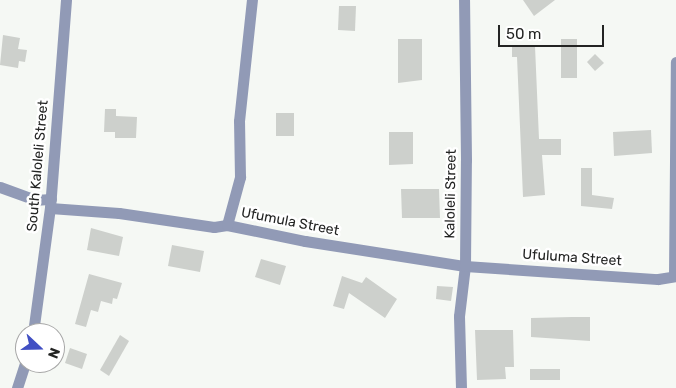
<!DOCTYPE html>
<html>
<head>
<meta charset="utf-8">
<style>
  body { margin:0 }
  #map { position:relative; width:676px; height:388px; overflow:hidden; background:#f5f8f4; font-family:Rubik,sans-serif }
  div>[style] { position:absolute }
  .building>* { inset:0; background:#cdd0cc }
  .minor>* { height:11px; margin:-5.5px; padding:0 5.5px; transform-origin:5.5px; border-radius:5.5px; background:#919ab6 }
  span { translate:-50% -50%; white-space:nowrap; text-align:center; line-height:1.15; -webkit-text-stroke:5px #fff; paint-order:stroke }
  .street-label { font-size:14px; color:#232423 }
  .north { position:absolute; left:15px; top:323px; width:50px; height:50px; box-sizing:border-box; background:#fff; border:1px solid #a7a7a7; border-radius:50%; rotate:111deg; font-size:14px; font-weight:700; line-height:20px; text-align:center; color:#232423 }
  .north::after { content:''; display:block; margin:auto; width:18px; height:22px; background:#414fc3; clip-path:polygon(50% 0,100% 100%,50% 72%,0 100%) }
  .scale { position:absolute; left:498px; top:25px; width:106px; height:22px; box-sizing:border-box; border:2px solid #232423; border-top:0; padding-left:6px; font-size:15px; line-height:18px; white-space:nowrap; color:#232423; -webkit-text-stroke:4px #fff; paint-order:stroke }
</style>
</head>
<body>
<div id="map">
  <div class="building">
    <i style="clip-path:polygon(523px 0,555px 0,534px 16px)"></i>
    <i style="clip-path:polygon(339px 6px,356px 6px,355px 31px,338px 30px)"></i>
    <i style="clip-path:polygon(3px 35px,20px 38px,18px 49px,27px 50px,25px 62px,19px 61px,18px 68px,0 65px)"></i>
    <i style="clip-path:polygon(398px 39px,422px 39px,422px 80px,398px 83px)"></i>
    <i style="clip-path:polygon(561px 39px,577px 39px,577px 78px,561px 78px)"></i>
    <i style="clip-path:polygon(512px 46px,535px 46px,539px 139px,561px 139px,561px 155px,542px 155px,545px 195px,523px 197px,517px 57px,512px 57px)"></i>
    <i style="clip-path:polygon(595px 54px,604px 63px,595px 71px,587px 62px)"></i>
    <i style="clip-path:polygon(105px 109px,116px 109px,116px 116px,137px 117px,136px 138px,115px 138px,115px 132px,104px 132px)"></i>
    <i style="clip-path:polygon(276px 113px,294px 113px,294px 136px,276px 136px)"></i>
    <i style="clip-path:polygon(651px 130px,652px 153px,614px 156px,613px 132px)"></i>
    <i style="clip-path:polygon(389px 132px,413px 132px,413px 164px,389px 165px)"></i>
    <i style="clip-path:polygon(581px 168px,592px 168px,592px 195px,614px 198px,612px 209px,581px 206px)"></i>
    <i style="clip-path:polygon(401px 189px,439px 189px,440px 218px,402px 218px)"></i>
    <i style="clip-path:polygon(91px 228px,123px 237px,119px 256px,87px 250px)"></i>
    <i style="clip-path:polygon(172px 245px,204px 251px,200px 272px,168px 266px)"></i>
    <i style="clip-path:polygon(261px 259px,286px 266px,280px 285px,255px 277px)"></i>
    <i style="clip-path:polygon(89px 274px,122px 283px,117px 299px,113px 298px,112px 304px,101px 301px,98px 312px,91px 310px,86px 327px,75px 324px)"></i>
    <i style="clip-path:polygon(342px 276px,362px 283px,366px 277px,397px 299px,385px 318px,349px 293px,344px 309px,333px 306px)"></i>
    <i style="clip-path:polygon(437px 286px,453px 287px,451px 301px,436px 299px)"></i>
    <i style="clip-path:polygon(572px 317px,590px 317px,590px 341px,531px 337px,531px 318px)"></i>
    <i style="clip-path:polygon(475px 330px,513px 330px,514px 367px,505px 367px,506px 379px,477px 380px)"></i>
    <i style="clip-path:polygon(120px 335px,129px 341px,109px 376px,100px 370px)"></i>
    <i style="clip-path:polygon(70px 348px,87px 354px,82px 369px,65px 363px)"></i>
    <i style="clip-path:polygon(530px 369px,560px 369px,560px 380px,530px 380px)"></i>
  </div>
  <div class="minor">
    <i style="left:0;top:187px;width:37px;rotate:20deg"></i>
    <i style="left:35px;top:200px;width:16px;rotate:-4deg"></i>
    <i style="left:50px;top:208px;width:69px;rotate:4.1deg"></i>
    <i style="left:119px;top:213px;width:96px;rotate:8.4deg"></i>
    <i style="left:214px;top:227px;width:13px;rotate:-9deg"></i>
    <i style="left:227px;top:225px;width:80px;rotate:11.6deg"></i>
    <i style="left:305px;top:241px;width:162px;rotate:8.9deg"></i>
    <i style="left:465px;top:266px;width:193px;rotate:3.9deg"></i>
    <i style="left:658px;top:279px;width:18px;rotate:-9deg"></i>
    <i style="left:227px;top:225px;width:50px;rotate:-74.8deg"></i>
    <i style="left:240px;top:177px;width:56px;rotate:-91deg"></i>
    <i style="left:239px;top:121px;width:122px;rotate:-83.9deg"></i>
    <i style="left:674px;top:276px;width:214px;rotate:-89.5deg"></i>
    <i style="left:33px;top:333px;width:126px;rotate:-82.3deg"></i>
    <i style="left:50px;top:208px;width:209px;rotate:-85.6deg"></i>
    <i style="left:17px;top:388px;width:26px;rotate:-72deg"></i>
    <i style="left:461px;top:388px;width:72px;rotate:-91.6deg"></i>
    <i style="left:459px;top:316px;width:50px;rotate:-83.2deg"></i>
    <i style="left:465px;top:266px;width:106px;rotate:-89.5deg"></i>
    <i style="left:466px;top:160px;width:160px;rotate:-90.7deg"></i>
  </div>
  <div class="street-label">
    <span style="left:38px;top:166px;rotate:-85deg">South Kaloleli Street</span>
    <span style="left:451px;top:194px;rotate:-89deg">Kaloleli Street</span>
    <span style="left:290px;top:222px;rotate:11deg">Ufumula Street</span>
    <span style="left:572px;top:258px;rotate:4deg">Ufuluma Street</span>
  </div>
  <div class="north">N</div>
  <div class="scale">50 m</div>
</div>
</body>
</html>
